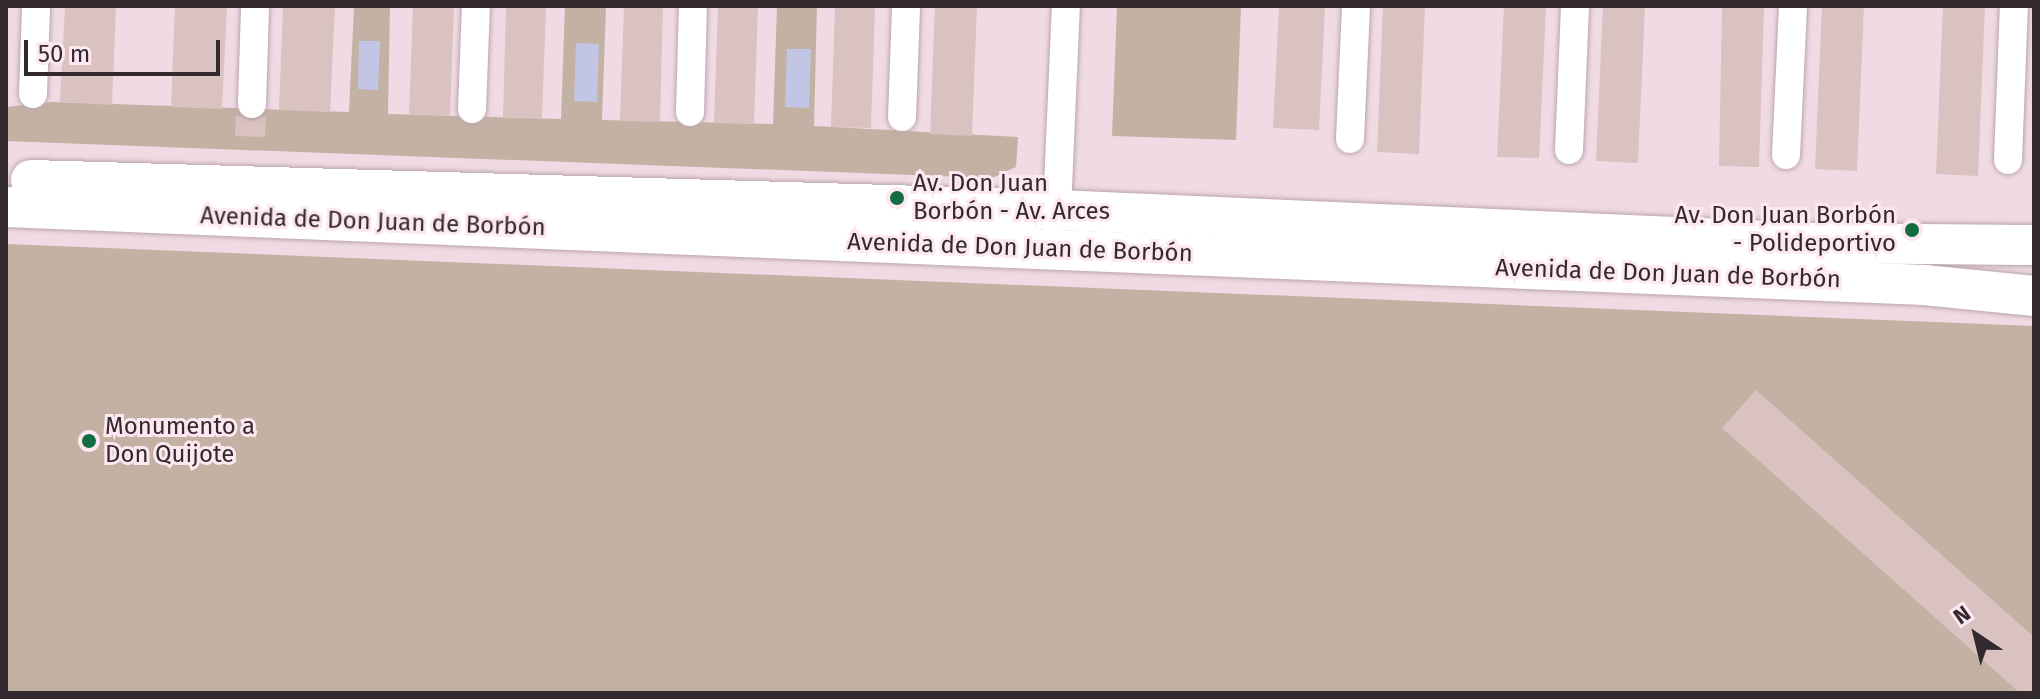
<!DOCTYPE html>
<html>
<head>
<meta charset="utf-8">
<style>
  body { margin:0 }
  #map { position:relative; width:2040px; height:699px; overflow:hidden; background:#f0dae4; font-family:"Fira Sans",sans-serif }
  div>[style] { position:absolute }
  .green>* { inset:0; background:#c3b1a4 }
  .water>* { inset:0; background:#c3c5e5 }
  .building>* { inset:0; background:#dac2c1 }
  .roads { filter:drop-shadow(0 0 2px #baa5ae) drop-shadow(0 0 2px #baa5ae) }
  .street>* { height:28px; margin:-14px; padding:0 14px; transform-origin:14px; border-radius:14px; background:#fff }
  .secondary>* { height:40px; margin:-20px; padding:0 20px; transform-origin:20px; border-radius:20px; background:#fff }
  .dots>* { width:22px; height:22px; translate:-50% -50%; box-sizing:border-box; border:4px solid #fde7f1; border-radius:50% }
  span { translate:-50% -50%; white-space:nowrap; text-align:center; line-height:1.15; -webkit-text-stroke:6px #fde7f1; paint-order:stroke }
  .poi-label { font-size:24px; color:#322a2e }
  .left { translate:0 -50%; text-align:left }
  .right { translate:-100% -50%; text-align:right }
  .street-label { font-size:24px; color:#322a2e }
  .frame { position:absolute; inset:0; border:8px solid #322a2e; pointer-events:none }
  .north { position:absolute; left:1936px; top:595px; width:80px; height:80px; -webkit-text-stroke:6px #fde7f1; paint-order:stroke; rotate:325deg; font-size:22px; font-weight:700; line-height:32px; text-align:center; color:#322a2e }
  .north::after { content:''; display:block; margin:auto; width:28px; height:36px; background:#322a2e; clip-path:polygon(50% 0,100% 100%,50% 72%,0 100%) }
  .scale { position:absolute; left:24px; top:40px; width:196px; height:36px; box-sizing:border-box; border:4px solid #322a2e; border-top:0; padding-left:10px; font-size:24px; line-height:28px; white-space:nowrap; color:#322a2e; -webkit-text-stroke:6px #fde7f1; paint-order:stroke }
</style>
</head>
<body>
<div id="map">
  <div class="green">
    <i style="clip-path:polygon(354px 6px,390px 6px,388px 114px,561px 119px,565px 6px,606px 6px,602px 120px,773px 124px,777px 6px,817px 6px,814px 126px,1018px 137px,1016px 167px,992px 178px,6px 141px,6px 107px,52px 102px,349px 112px)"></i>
    <i style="clip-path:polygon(1117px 6px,1241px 6px,1236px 140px,1112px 136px)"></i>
    <i style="clip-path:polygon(6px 244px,2034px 326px,2034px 693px,6px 693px)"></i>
  </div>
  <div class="water">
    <i style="clip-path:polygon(359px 41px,380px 41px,378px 90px,358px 89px)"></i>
    <i style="clip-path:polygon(576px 43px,599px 44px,597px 102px,574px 101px)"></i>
    <i style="clip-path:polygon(787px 49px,811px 49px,809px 108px,785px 107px)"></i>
  </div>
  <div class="building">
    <i style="clip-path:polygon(65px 6px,116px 6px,112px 105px,60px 102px)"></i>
    <i style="clip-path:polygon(175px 6px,227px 6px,222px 109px,171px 107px)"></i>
    <i style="clip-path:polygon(283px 6px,335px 6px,330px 112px,279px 110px)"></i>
    <i style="clip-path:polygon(413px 6px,454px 6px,450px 116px,409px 114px)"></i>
    <i style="clip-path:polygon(506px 6px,546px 6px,542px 118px,503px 117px)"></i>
    <i style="clip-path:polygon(624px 6px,663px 6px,660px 122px,620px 121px)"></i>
    <i style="clip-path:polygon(718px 6px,758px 6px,754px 124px,714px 123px)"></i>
    <i style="clip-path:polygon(835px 6px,875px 6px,871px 128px,831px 127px)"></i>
    <i style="clip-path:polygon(935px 6px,977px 6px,972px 136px,930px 134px)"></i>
    <i style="clip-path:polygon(1279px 6px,1325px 6px,1319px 130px,1273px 128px)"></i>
    <i style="clip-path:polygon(1383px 6px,1425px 6px,1419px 154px,1377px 152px)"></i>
    <i style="clip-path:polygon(1504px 6px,1546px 6px,1539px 158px,1497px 157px)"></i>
    <i style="clip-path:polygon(1603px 6px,1645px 6px,1638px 163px,1596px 161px)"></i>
    <i style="clip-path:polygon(1722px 6px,1764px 6px,1759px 167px,1719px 166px)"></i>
    <i style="clip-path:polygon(1822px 6px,1864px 6px,1857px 171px,1815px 169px)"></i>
    <i style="clip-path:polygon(1943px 6px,1985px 6px,1978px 176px,1936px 174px)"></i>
    <i style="clip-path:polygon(236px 115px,252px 121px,266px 116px,265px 137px,235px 136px)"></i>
    <i style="clip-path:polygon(1756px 390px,2034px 637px,2034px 693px,2020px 693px,1722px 428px)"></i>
  </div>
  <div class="roads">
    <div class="street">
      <i style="left:33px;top:94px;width:88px;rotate:-88deg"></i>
      <i style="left:252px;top:104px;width:98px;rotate:-88.2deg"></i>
      <i style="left:472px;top:109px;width:103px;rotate:-87.8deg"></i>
      <i style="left:690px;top:112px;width:106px;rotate:-88.4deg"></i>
      <i style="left:902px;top:117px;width:111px;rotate:-87.9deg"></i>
      <i style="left:1350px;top:139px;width:133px;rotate:-87.4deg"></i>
      <i style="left:1569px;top:150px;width:144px;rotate:-87.6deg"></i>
      <i style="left:1786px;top:155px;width:149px;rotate:-87.3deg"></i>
      <i style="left:2008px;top:160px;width:154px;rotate:-87.8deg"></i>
      <i style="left:1057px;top:210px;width:204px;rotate:-87.5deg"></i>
    </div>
    <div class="secondary">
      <i style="left:31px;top:180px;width:1026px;rotate:1.67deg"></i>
      <i style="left:1057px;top:210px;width:756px;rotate:2.5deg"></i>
      <i style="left:1812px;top:243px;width:222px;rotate:0.5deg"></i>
      <i style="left:6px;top:207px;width:1920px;rotate:2.33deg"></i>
      <i style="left:1924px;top:285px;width:111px;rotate:5.7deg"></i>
    </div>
  </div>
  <div class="dots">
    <i style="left:897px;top:198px;background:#126e42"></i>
    <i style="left:1912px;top:230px;background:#126e42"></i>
    <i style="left:89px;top:441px;background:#126e42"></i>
  </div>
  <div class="poi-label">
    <span class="left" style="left:913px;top:198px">Av. Don Juan<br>Borbón - Av. Arces</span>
    <span class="right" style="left:1896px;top:230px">Av. Don Juan Borbón<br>- Polideportivo</span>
    <span class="left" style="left:105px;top:441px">Monumento a<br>Don Quijote</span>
  </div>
  <div class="street-label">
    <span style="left:373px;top:222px;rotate:2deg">Avenida de Don Juan de Borbón</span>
    <span style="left:1020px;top:248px;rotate:2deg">Avenida de Don Juan de Borbón</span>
    <span style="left:1668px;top:274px;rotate:2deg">Avenida de Don Juan de Borbón</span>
  </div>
  <div class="frame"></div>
  <div class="north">N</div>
  <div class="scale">50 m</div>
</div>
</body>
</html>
